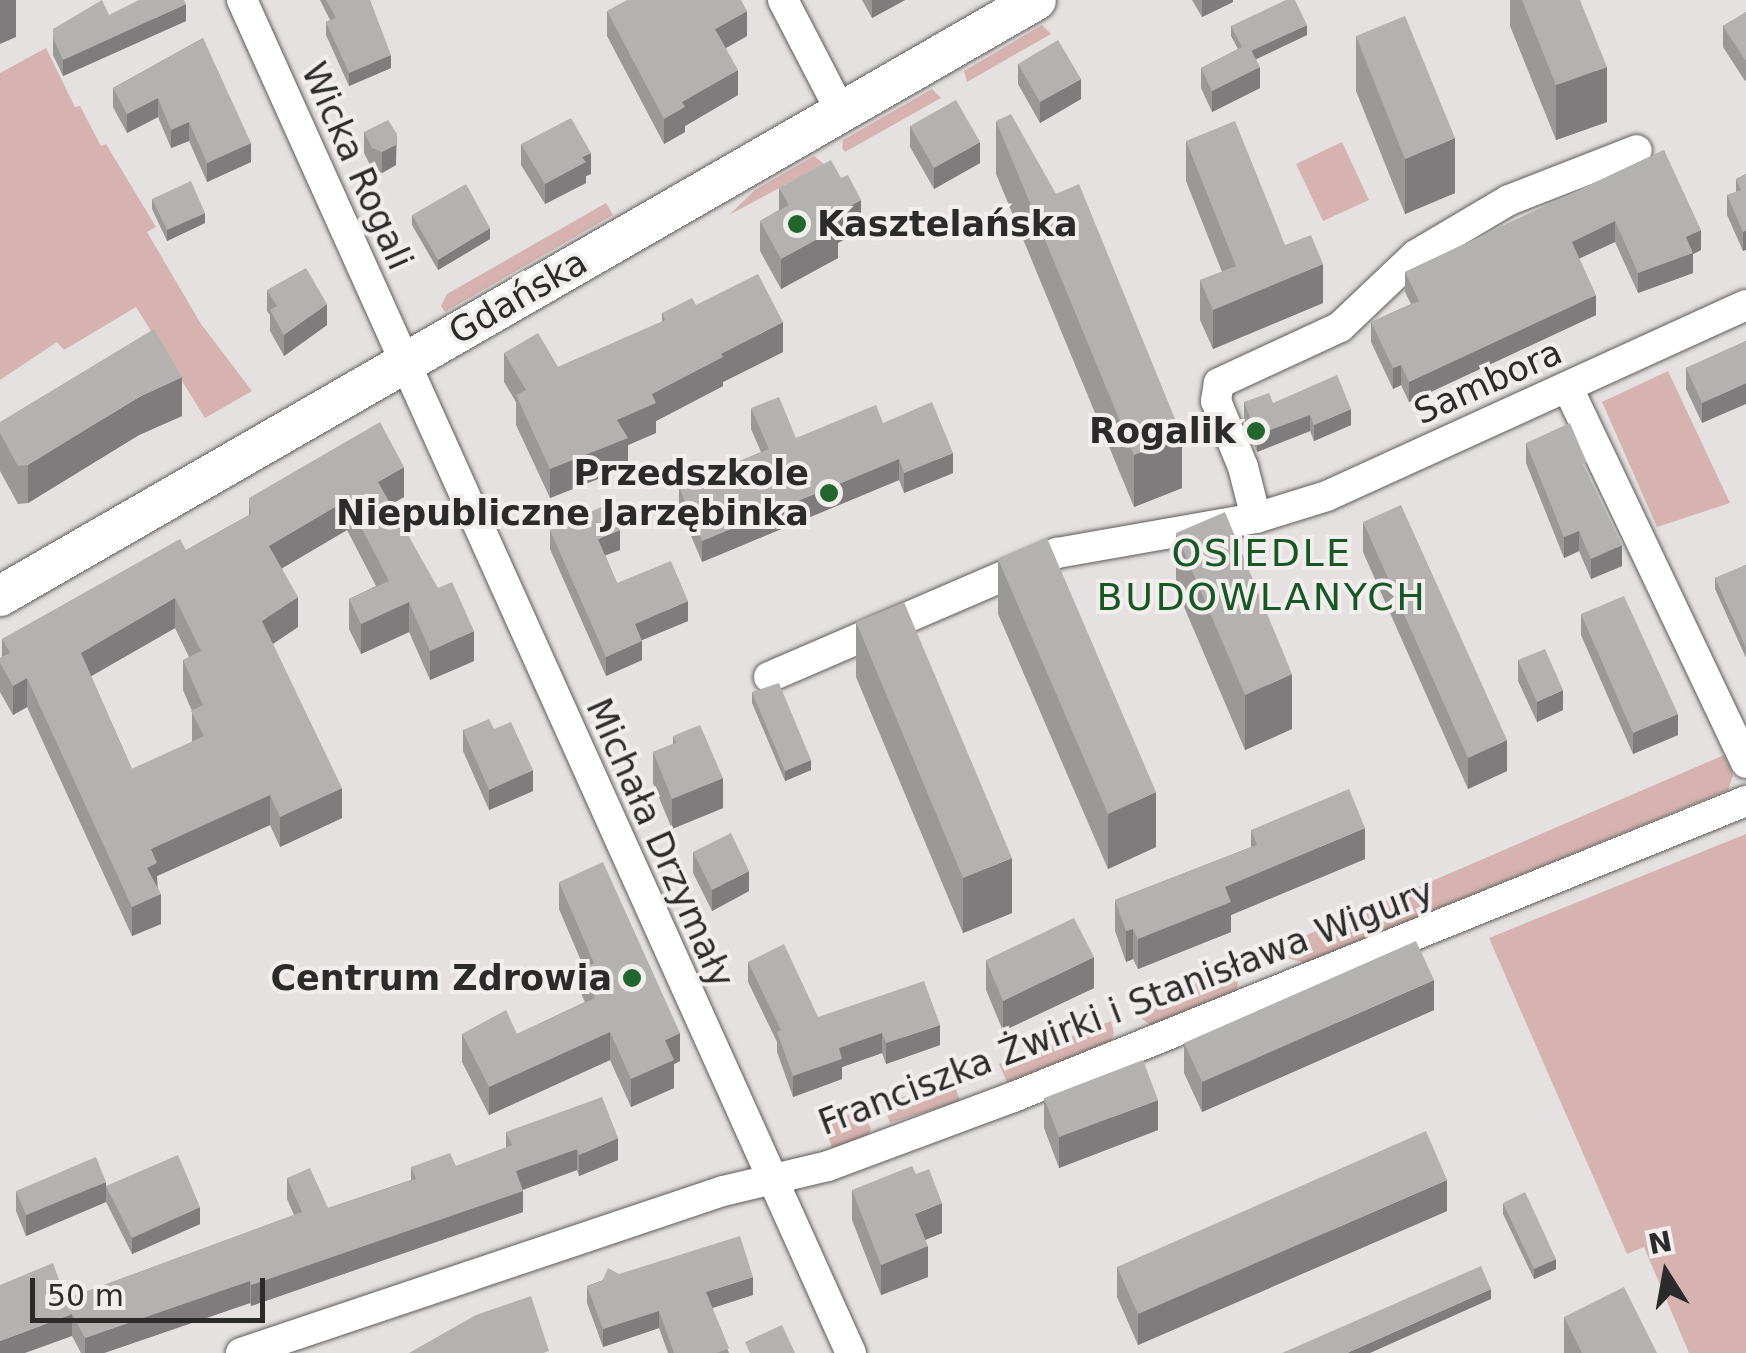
<!DOCTYPE html>
<html>
<head>
<meta charset="utf-8">
<style>
  body { margin:0 }
  #map { position:relative; width:1746px; height:1353px; overflow:hidden; background:#e5e1e1; font-family:"DejaVu Sans",sans-serif }
  div>[style] { position:absolute }
  .green>* { inset:0; background:#d6b3b0 }
  .roads { filter:drop-shadow(0 0 2px #5f5c5b) drop-shadow(0 0 2px #5f5c5b) }
  .minor>* { height:30px; margin:-15px; padding:0 15px; transform-origin:15px; border-radius:15px; background:#fff }
  .secondary>* { height:40px; margin:-20px; padding:0 20px; transform-origin:20px; border-radius:20px; background:#fff }
  .wall>* { inset:0; background:#9b9898 }
  .shaded-wall>* { inset:0; background:#7e7c7c }
  .building>* { inset:0; background:#b4b1b1 }
  .dots>* { width:28px; height:28px; translate:-50% -50%; box-sizing:border-box; border:5px solid #f2eeee; border-radius:50% }
  span { translate:-50% -50%; white-space:nowrap; text-align:center; line-height:1.15; -webkit-text-stroke:8px #f2eeee; paint-order:stroke }
  .street-label { font-size:35px; color:#2c2b2b }
  .poi-label { font-size:35px; color:#2c2b2b; font-weight:700 }
  .left { translate:0 -50%; text-align:left }
  .right { translate:-100% -50%; text-align:right }
  .neighbourhood-label { font-size:38px; color:#195625; letter-spacing:2.5px }
  .north { position:absolute; left:1616px; top:1223px; width:100px; height:100px; -webkit-text-stroke:8px #f2eeee; paint-order:stroke; rotate:349deg; font-size:28px; font-weight:700; line-height:40px; text-align:center; color:#2c2b2b }
  .north::after { content:''; display:block; margin:auto; width:35px; height:45px; background:#2c2b2b; clip-path:polygon(50% 0,100% 100%,50% 72%,0 100%) }
  .scale { position:absolute; left:30px; top:1278px; width:235px; height:45px; box-sizing:border-box; border:5px solid #2c2b2b; border-top:0; padding-left:12px; font-size:30px; line-height:35px; white-space:nowrap; color:#2c2b2b; -webkit-text-stroke:8px #f2eeee; paint-order:stroke }
</style>
</head>
<body>
<div id="map">
  <div class="green">
    <i style="clip-path:polygon(1042px 25px,1051px 34px,967px 82px,964px 71px)"></i>
    <i style="clip-path:polygon(46px 48px,75px 107px,80px 106px,101px 146px,106px 144px,156px 227px,147px 232px,201px 324px,252px 391px,205px 418px,136px 307px,64px 350px,57px 342px,0 380px,0 73px)"></i>
    <i style="clip-path:polygon(932px 89px,941px 98px,845px 152px,842px 148px,843px 140px)"></i>
    <i style="clip-path:polygon(1342px 142px,1369px 200px,1323px 221px,1296px 164px)"></i>
    <i style="clip-path:polygon(814px 156px,824px 164px,729px 215px,755px 190px)"></i>
    <i style="clip-path:polygon(606px 203px,613px 215px,445px 312px,441px 306px,447px 294px)"></i>
    <i style="clip-path:polygon(1668px 371px,1730px 503px,1657px 527px,1602px 402px)"></i>
    <i style="clip-path:polygon(1724px 755px,1733px 775px,1728px 790px,1305px 963px,1287px 958px,1279px 947px)"></i>
    <i style="clip-path:polygon(1746px 834px,1746px 1353px,1689px 1353px,1644px 1247px,1627px 1254px,1489px 938px)"></i>
    <i style="clip-path:polygon(1240px 964px,1237px 990px,1151px 1025px,1142px 1019px,1137px 1009px)"></i>
    <i style="clip-path:polygon(1111px 1021px,1114px 1033px,1111px 1041px,1007px 1082px,999px 1064px)"></i>
    <i style="clip-path:polygon(953px 1080px,960px 1101px,890px 1123px,883px 1104px)"></i>
    <i style="clip-path:polygon(863px 1110px,871px 1129px,868px 1135px,832px 1148px,826px 1128px,830px 1121px)"></i>
  </div>
  <div class="roads">
    <div class="minor">
      <i style="left:242px;top:0;width:1484px;rotate:65.77deg"></i>
      <i style="left:783px;top:0;width:124px;rotate:62.6deg"></i>
      <i style="left:1568px;top:388px;width:415px;rotate:64.6deg"></i>
      <i style="left:1256px;top:518px;width:74px;rotate:-17.2deg"></i>
      <i style="left:1327px;top:496px;width:460px;rotate:-24.5deg"></i>
      <i style="left:769px;top:677px;width:314px;rotate:-23.3deg"></i>
      <i style="left:1057px;top:553px;width:202px;rotate:-10deg"></i>
      <i style="left:1256px;top:518px;width:53px;rotate:-104.3deg"></i>
      <i style="left:1243px;top:467px;width:71px;rotate:-112.2deg"></i>
      <i style="left:1216px;top:401px;width:18px;rotate:-81deg"></i>
      <i style="left:1219px;top:383px;width:133px;rotate:-24.8deg"></i>
      <i style="left:1340px;top:327px;width:105px;rotate:-43.5deg"></i>
      <i style="left:1416px;top:255px;width:108px;rotate:-30.6deg"></i>
      <i style="left:1509px;top:200px;width:137px;rotate:-21.3deg"></i>
      <i style="left:241px;top:1353px;width:508px;rotate:-18.58deg"></i>
      <i style="left:723px;top:1191px;width:108px;rotate:-13.4deg"></i>
      <i style="left:828px;top:1166px;width:195px;rotate:-20.4deg"></i>
      <i style="left:1011px;top:1098px;width:793px;rotate:-22deg"></i>
    </div>
    <div class="secondary">
      <i style="left:0;top:596px;width:1195px;rotate:-29.91deg"></i>
    </div>
  </div>
  <div class="wall">
    <i style="clip-path:polygon(320px 0,370px 0,391px 68px,349px 86px,326px 35px,326px 22px,330px 20px)"></i>
    <i style="clip-path:polygon(862px 0,905px 0,872px 18px)"></i>
    <i style="clip-path:polygon(1192px 0,1233px 0,1233px 2px,1202px 17px)"></i>
    <i style="clip-path:polygon(1510px 0,1580px 0,1607px 122px,1556px 140px,1510px 26px)"></i>
    <i style="clip-path:polygon(607px 11px,747px 36px,726px 48px,738px 95px,685px 126px,685px 132px,664px 144px,607px 36px)"></i>
    <i style="clip-path:polygon(1746px 12px,1746px 80px,1745px 81px,1723px 47px,1723px 26px)"></i>
    <i style="clip-path:polygon(109px 15px,186px 21px,63px 76px,53px 55px,53px 29px)"></i>
    <i style="clip-path:polygon(1231px 26px,1307px 35px,1256px 59px,1260px 88px,1212px 112px,1201px 88px,1201px 68px,1238px 49px,1231px 36px)"></i>
    <i style="clip-path:polygon(1356px 36px,1455px 193px,1405px 214px,1356px 91px)"></i>
    <i style="clip-path:polygon(203px 38px,251px 162px,207px 182px,189px 141px,171px 148px,158px 117px,127px 133px,113px 107px,113px 88px)"></i>
    <i style="clip-path:polygon(1018px 64px,1081px 99px,1040px 123px,1018px 84px)"></i>
    <i style="clip-path:polygon(996px 121px,1056px 194px,1182px 488px,1134px 507px,996px 174px)"></i>
    <i style="clip-path:polygon(910px 126px,980px 163px,934px 189px,910px 147px)"></i>
    <i style="clip-path:polygon(364px 132px,397px 134px,396px 165px,382px 173px,372px 169px,364px 153px)"></i>
    <i style="clip-path:polygon(1186px 141px,1285px 245px,1323px 303px,1213px 349px,1200px 320px,1200px 280px,1222px 272px,1186px 181px)"></i>
    <i style="clip-path:polygon(521px 144px,591px 174px,586px 176px,586px 183px,545px 204px,521px 165px)"></i>
    <i style="clip-path:polygon(1664px 150px,1701px 250px,1693px 254px,1693px 273px,1638px 293px,1615px 242px,1579px 258px,1596px 315px,1409px 402px,1401px 385px,1393px 389px,1371px 342px,1371px 322px,1411px 304px,1405px 292px,1405px 272px)"></i>
    <i style="clip-path:polygon(1746px 174px,1743px 251px,1727px 215px,1727px 195px,1736px 192px,1736px 179px)"></i>
    <i style="clip-path:polygon(779px 188px,861px 230px,838px 243px,838px 258px,781px 289px,760px 251px,760px 221px,779px 210px)"></i>
    <i style="clip-path:polygon(152px 199px,205px 223px,167px 241px,152px 209px)"></i>
    <i style="clip-path:polygon(412px 215px,490px 239px,438px 270px,412px 225px)"></i>
    <i style="clip-path:polygon(267px 290px,327px 325px,284px 356px,270px 331px,270px 315px,267px 311px)"></i>
    <i style="clip-path:polygon(696px 305px,783px 352px,723px 382px,723px 386px,656px 421px,656px 433px,628px 445px,628px 467px,550px 498px,516px 425px,516px 402px,504px 382px,504px 353px,558px 367px,662px 322px,662px 313px)"></i>
    <i style="clip-path:polygon(1746px 341px,1702px 423px,1686px 389px,1686px 368px)"></i>
    <i style="clip-path:polygon(1244px 402px,1273px 403px,1351px 425px,1314px 441px,1310px 431px,1257px 452px,1244px 419px)"></i>
    <i style="clip-path:polygon(751px 408px,796px 438px,883px 423px,953px 473px,904px 493px,899px 480px,702px 562px,679px 507px,679px 487px,761px 452px,751px 429px)"></i>
    <i style="clip-path:polygon(182px 416px,139px 435px,28px 503px,18px 504px,0 471px,0 422px)"></i>
    <i style="clip-path:polygon(1526px 443px,1587px 472px,1622px 566px,1591px 579px,1579px 551px,1564px 558px,1526px 463px)"></i>
    <i style="clip-path:polygon(evenodd,404px 497px,391px 504px,474px 661px,430px 680px,409px 632px,361px 654px,349px 629px,349px 599px,376px 586px,347px 530px,282px 568px,298px 627px,273px 644px,342px 818px,280px 847px,270px 825px,157px 876px,161px 924px,132px 936px,27px 707px,13px 715px,0 692px,0 658px,2px 657px,2px 639px,186px 550px,249px 515px,249px 498px,404px 497px,175px 628px,189px 657px,183px 660px,183px 690px,192px 711px,192px 742px,132px 769px,91px 676px,175px 628px)"></i>
    <i style="clip-path:polygon(1363px 522px,1507px 771px,1468px 789px,1363px 552px)"></i>
    <i style="clip-path:polygon(550px 530px,620px 550px,605px 555px,617px 583px,688px 621px,642px 640px,642px 660px,606px 676px,550px 549px)"></i>
    <i style="clip-path:polygon(1176px 533px,1292px 729px,1245px 750px,1176px 588px)"></i>
    <i style="clip-path:polygon(998px 559px,1156px 847px,1108px 869px,998px 614px)"></i>
    <i style="clip-path:polygon(1746px 565px,1746px 658px,1715px 589px,1715px 578px)"></i>
    <i style="clip-path:polygon(1581px 614px,1678px 735px,1633px 754px,1581px 635px)"></i>
    <i style="clip-path:polygon(856px 622px,1012px 913px,963px 933px,856px 677px)"></i>
    <i style="clip-path:polygon(1518px 660px,1563px 710px,1537px 722px,1518px 681px)"></i>
    <i style="clip-path:polygon(752px 692px,811px 770px,785px 781px,752px 703px)"></i>
    <i style="clip-path:polygon(494px 729px,533px 791px,489px 810px,463px 751px,463px 730px)"></i>
    <i style="clip-path:polygon(673px 736px,723px 808px,672px 829px,653px 783px,653px 752px,673px 744px)"></i>
    <i style="clip-path:polygon(1251px 830px,1365px 859px,1231px 915px,1231px 932px,1138px 969px,1133px 959px,1126px 962px,1115px 931px,1115px 900px,1251px 847px)"></i>
    <i style="clip-path:polygon(693px 852px,749px 891px,712px 911px,693px 873px)"></i>
    <i style="clip-path:polygon(559px 882px,680px 1061px,674px 1064px,674px 1088px,631px 1107px,610px 1060px,489px 1115px,462px 1062px,462px 1034px,517px 1034px,585px 1002px,582px 996px,582px 968px,584px 968px,559px 909px)"></i>
    <i style="clip-path:polygon(986px 960px,1094px 988px,1003px 1031px,986px 990px)"></i>
    <i style="clip-path:polygon(748px 962px,818px 1017px,940px 1045px,886px 1064px,882px 1053px,842px 1067px,842px 1079px,793px 1097px,777px 1052px,777px 1042px,748px 982px)"></i>
    <i style="clip-path:polygon(1434px 1010px,1202px 1112px,1184px 1073px,1184px 1043px)"></i>
    <i style="clip-path:polygon(1044px 1098px,1158px 1130px,1059px 1168px,1044px 1128px)"></i>
    <i style="clip-path:polygon(506px 1132px,618px 1160px,579px 1176px,577px 1170px,523px 1190px,523px 1212px,251px 1306px,250px 1303px,104px 1353px,81px 1353px,72px 1336px,66px 1299px,294px 1215px,287px 1199px,287px 1178px,328px 1208px,411px 1180px,411px 1167px,456px 1166px,506px 1148px)"></i>
    <i style="clip-path:polygon(106px 1186px,200px 1224px,132px 1254px,106px 1202px,26px 1236px,16px 1211px,16px 1191px)"></i>
    <i style="clip-path:polygon(852px 1190px,942px 1233px,925px 1240px,928px 1277px,881px 1295px,852px 1220px)"></i>
    <i style="clip-path:polygon(1503px 1203px,1556px 1269px,1534px 1279px,1503px 1214px)"></i>
    <i style="clip-path:polygon(1447px 1211px,1138px 1345px,1117px 1297px,1117px 1267px)"></i>
    <i style="clip-path:polygon(619px 1274px,753px 1295px,712px 1308px,729px 1353px,668px 1353px,659px 1328px,603px 1347px,587px 1303px,587px 1286px)"></i>
    <i style="clip-path:polygon(1564px 1317px,1657px 1353px,1564px 1353px)"></i>
  </div>
  <div class="shaded-wall">
    <i style="clip-path:polygon(0 0,16px 0,16px 37px,0 44px)"></i>
    <i style="clip-path:polygon(872px 0,905px 0,872px 18px)"></i>
    <i style="clip-path:polygon(1202px 0,1233px 0,1233px 2px,1202px 17px)"></i>
    <i style="clip-path:polygon(186px 4px,186px 21px,63px 76px,63px 60px)"></i>
    <i style="clip-path:polygon(747px 11px,747px 36px,715px 54px,715px 29px)"></i>
    <i style="clip-path:polygon(1307px 25px,1307px 35px,1246px 64px,1246px 53px)"></i>
    <i style="clip-path:polygon(391px 55px,391px 68px,349px 86px,349px 73px)"></i>
    <i style="clip-path:polygon(1260px 67px,1260px 88px,1212px 112px,1212px 91px)"></i>
    <i style="clip-path:polygon(1607px 67px,1607px 122px,1556px 140px,1556px 85px)"></i>
    <i style="clip-path:polygon(738px 70px,738px 95px,685px 126px,685px 132px,664px 144px,664px 119px,682px 102px)"></i>
    <i style="clip-path:polygon(1081px 79px,1081px 99px,1040px 123px,1040px 102px)"></i>
    <i style="clip-path:polygon(158px 98px,158px 117px,127px 133px,127px 114px)"></i>
    <i style="clip-path:polygon(189px 122px,189px 141px,171px 148px,171px 130px)"></i>
    <i style="clip-path:polygon(1455px 138px,1455px 193px,1405px 214px,1405px 159px)"></i>
    <i style="clip-path:polygon(980px 142px,980px 163px,934px 189px,934px 168px)"></i>
    <i style="clip-path:polygon(251px 143px,251px 162px,207px 182px,207px 163px)"></i>
    <i style="clip-path:polygon(396px 145px,396px 165px,382px 173px,382px 152px)"></i>
    <i style="clip-path:polygon(591px 153px,591px 174px,586px 176px,586px 183px,545px 204px,545px 184px,582px 157px)"></i>
    <i style="clip-path:polygon(861px 200px,861px 230px,838px 243px,838px 258px,781px 289px,781px 259px,832px 216px)"></i>
    <i style="clip-path:polygon(205px 213px,205px 223px,167px 241px,167px 230px)"></i>
    <i style="clip-path:polygon(1615px 221px,1615px 242px,1572px 262px,1572px 242px)"></i>
    <i style="clip-path:polygon(490px 228px,490px 239px,438px 270px,438px 260px)"></i>
    <i style="clip-path:polygon(1701px 230px,1701px 250px,1693px 254px,1693px 273px,1638px 293px,1638px 273px,1686px 237px)"></i>
    <i style="clip-path:polygon(1746px 230px,1746px 250px,1743px 251px,1743px 232px)"></i>
    <i style="clip-path:polygon(1323px 264px,1323px 303px,1213px 349px,1213px 310px)"></i>
    <i style="clip-path:polygon(1596px 295px,1596px 315px,1409px 402px,1409px 382px)"></i>
    <i style="clip-path:polygon(327px 304px,327px 325px,284px 356px,284px 335px)"></i>
    <i style="clip-path:polygon(783px 322px,783px 352px,723px 382px,723px 386px,656px 421px,656px 433px,628px 445px,628px 467px,550px 498px,550px 469px,652px 394px,721px 354px)"></i>
    <i style="clip-path:polygon(1401px 365px,1401px 385px,1393px 389px,1393px 368px)"></i>
    <i style="clip-path:polygon(182px 377px,182px 416px,139px 435px,28px 503px,28px 465px,139px 397px)"></i>
    <i style="clip-path:polygon(1746px 383px,1746px 404px,1702px 423px,1702px 403px)"></i>
    <i style="clip-path:polygon(1351px 409px,1351px 425px,1314px 441px,1314px 425px)"></i>
    <i style="clip-path:polygon(1310px 415px,1310px 431px,1257px 452px,1257px 435px)"></i>
    <i style="clip-path:polygon(1182px 436px,1182px 488px,1134px 507px,1134px 455px)"></i>
    <i style="clip-path:polygon(953px 453px,953px 473px,904px 493px,904px 473px)"></i>
    <i style="clip-path:polygon(899px 459px,899px 480px,702px 562px,702px 541px)"></i>
    <i style="clip-path:polygon(404px 467px,404px 497px,378px 512px,378px 482px)"></i>
    <i style="clip-path:polygon(347px 500px,347px 530px,269px 576px,269px 546px)"></i>
    <i style="clip-path:polygon(620px 530px,620px 550px,598px 558px,598px 539px)"></i>
    <i style="clip-path:polygon(1579px 531px,1579px 551px,1564px 558px,1564px 537px)"></i>
    <i style="clip-path:polygon(1622px 545px,1622px 566px,1591px 579px,1591px 559px)"></i>
    <i style="clip-path:polygon(298px 597px,298px 627px,262px 651px,262px 621px)"></i>
    <i style="clip-path:polygon(175px 598px,175px 628px,81px 682px,81px 653px)"></i>
    <i style="clip-path:polygon(688px 601px,688px 621px,635px 643px,635px 624px)"></i>
    <i style="clip-path:polygon(409px 602px,409px 632px,361px 654px,361px 624px)"></i>
    <i style="clip-path:polygon(474px 631px,474px 661px,430px 680px,430px 651px)"></i>
    <i style="clip-path:polygon(642px 641px,642px 660px,606px 676px,606px 657px)"></i>
    <i style="clip-path:polygon(1292px 674px,1292px 729px,1245px 750px,1245px 695px)"></i>
    <i style="clip-path:polygon(27px 678px,27px 707px,13px 715px,13px 686px)"></i>
    <i style="clip-path:polygon(1563px 690px,1563px 710px,1537px 722px,1537px 702px)"></i>
    <i style="clip-path:polygon(1678px 714px,1678px 735px,1633px 754px,1633px 733px)"></i>
    <i style="clip-path:polygon(1507px 740px,1507px 771px,1468px 789px,1468px 758px)"></i>
    <i style="clip-path:polygon(811px 760px,811px 770px,785px 781px,785px 771px)"></i>
    <i style="clip-path:polygon(533px 770px,533px 791px,489px 810px,489px 790px)"></i>
    <i style="clip-path:polygon(723px 778px,723px 808px,672px 829px,672px 799px)"></i>
    <i style="clip-path:polygon(342px 788px,342px 818px,280px 847px,280px 817px)"></i>
    <i style="clip-path:polygon(1156px 792px,1156px 847px,1108px 869px,1108px 814px)"></i>
    <i style="clip-path:polygon(270px 795px,270px 825px,157px 876px,157px 893px,147px 868px,151px 849px)"></i>
    <i style="clip-path:polygon(1365px 828px,1365px 859px,1231px 915px,1231px 932px,1138px 969px,1138px 939px,1225px 887px)"></i>
    <i style="clip-path:polygon(1012px 858px,1012px 913px,963px 933px,963px 878px)"></i>
    <i style="clip-path:polygon(749px 871px,749px 891px,712px 911px,712px 890px)"></i>
    <i style="clip-path:polygon(161px 894px,161px 924px,132px 936px,132px 907px)"></i>
    <i style="clip-path:polygon(1133px 929px,1133px 959px,1126px 962px,1126px 931px)"></i>
    <i style="clip-path:polygon(1094px 957px,1094px 988px,1003px 1031px,1003px 1001px)"></i>
    <i style="clip-path:polygon(1434px 980px,1434px 1010px,1202px 1112px,1202px 1082px)"></i>
    <i style="clip-path:polygon(940px 1025px,940px 1045px,886px 1064px,886px 1043px)"></i>
    <i style="clip-path:polygon(610px 1032px,610px 1060px,489px 1115px,489px 1087px)"></i>
    <i style="clip-path:polygon(680px 1033px,680px 1061px,674px 1064px,674px 1088px,631px 1107px,631px 1079px,665px 1040px)"></i>
    <i style="clip-path:polygon(882px 1033px,882px 1053px,842px 1067px,842px 1079px,793px 1097px,793px 1076px,839px 1048px)"></i>
    <i style="clip-path:polygon(1158px 1100px,1158px 1130px,1059px 1168px,1059px 1137px)"></i>
    <i style="clip-path:polygon(618px 1138px,618px 1160px,579px 1176px,579px 1155px)"></i>
    <i style="clip-path:polygon(577px 1149px,577px 1170px,516px 1192px,516px 1171px)"></i>
    <i style="clip-path:polygon(1447px 1180px,1447px 1211px,1138px 1345px,1138px 1314px)"></i>
    <i style="clip-path:polygon(106px 1182px,106px 1202px,26px 1236px,26px 1215px)"></i>
    <i style="clip-path:polygon(523px 1191px,523px 1212px,251px 1306px,251px 1285px)"></i>
    <i style="clip-path:polygon(942px 1203px,942px 1233px,915px 1244px,915px 1214px)"></i>
    <i style="clip-path:polygon(200px 1207px,200px 1224px,132px 1254px,132px 1238px)"></i>
    <i style="clip-path:polygon(928px 1246px,928px 1277px,881px 1295px,881px 1265px)"></i>
    <i style="clip-path:polygon(1556px 1259px,1556px 1269px,1534px 1279px,1534px 1269px)"></i>
    <i style="clip-path:polygon(753px 1277px,753px 1295px,706px 1310px,706px 1292px)"></i>
    <i style="clip-path:polygon(250px 1281px,250px 1303px,104px 1353px,85px 1353px,85px 1338px)"></i>
    <i style="clip-path:polygon(1491px 1289px,1491px 1299px,1370px 1353px,1347px 1353px)"></i>
    <i style="clip-path:polygon(659px 1311px,659px 1328px,603px 1347px,603px 1329px)"></i>
    <i style="clip-path:polygon(72px 1314px,72px 1336px,25px 1353px,0 1353px,0 1341px)"></i>
  </div>
  <div class="building">
    <i style="clip-path:polygon(102px 0,109px 15px,139px 0,184px 0,186px 4px,63px 60px,53px 38px,53px 29px)"></i>
    <i style="clip-path:polygon(326px 0,370px 0,391px 55px,349px 73px,326px 22px,336px 18px)"></i>
    <i style="clip-path:polygon(627px 0,741px 0,747px 11px,715px 29px,738px 70px,682px 102px,685px 107px,664px 119px,607px 11px)"></i>
    <i style="clip-path:polygon(1286px 0,1295px 0,1307px 25px,1251px 51px,1248px 44px,1242px 47px,1231px 26px)"></i>
    <i style="clip-path:polygon(1522px 0,1580px 0,1607px 67px,1556px 85px)"></i>
    <i style="clip-path:polygon(1746px 12px,1746px 59px,1745px 60px,1723px 26px)"></i>
    <i style="clip-path:polygon(1405px 16px,1455px 138px,1405px 159px,1356px 36px)"></i>
    <i style="clip-path:polygon(203px 38px,251px 143px,207px 163px,189px 122px,171px 130px,158px 98px,127px 114px,113px 88px)"></i>
    <i style="clip-path:polygon(1058px 40px,1081px 79px,1040px 102px,1018px 64px)"></i>
    <i style="clip-path:polygon(1248px 44px,1260px 67px,1212px 91px,1201px 68px)"></i>
    <i style="clip-path:polygon(956px 100px,980px 142px,934px 168px,910px 126px)"></i>
    <i style="clip-path:polygon(1011px 114px,1056px 194px,1079px 184px,1182px 436px,1134px 455px,996px 121px)"></i>
    <i style="clip-path:polygon(571px 118px,591px 153px,582px 157px,586px 162px,545px 184px,521px 144px)"></i>
    <i style="clip-path:polygon(388px 120px,397px 134px,396px 145px,382px 152px,372px 148px,364px 132px)"></i>
    <i style="clip-path:polygon(1235px 121px,1285px 245px,1311px 235px,1323px 264px,1213px 310px,1200px 280px,1236px 266px,1186px 141px)"></i>
    <i style="clip-path:polygon(1664px 150px,1701px 230px,1686px 237px,1693px 253px,1638px 273px,1615px 221px,1572px 242px,1596px 295px,1409px 382px,1401px 365px,1393px 368px,1371px 322px,1419px 301px,1405px 272px)"></i>
    <i style="clip-path:polygon(831px 160px,841px 178px,848px 175px,861px 200px,832px 216px,838px 228px,781px 259px,760px 221px,789px 205px,779px 188px)"></i>
    <i style="clip-path:polygon(1746px 174px,1746px 230px,1743px 232px,1727px 195px,1741px 190px,1736px 179px)"></i>
    <i style="clip-path:polygon(191px 181px,205px 213px,167px 230px,152px 199px)"></i>
    <i style="clip-path:polygon(466px 184px,490px 228px,438px 260px,412px 215px)"></i>
    <i style="clip-path:polygon(306px 268px,327px 304px,284px 335px,270px 310px,277px 306px,267px 290px)"></i>
    <i style="clip-path:polygon(758px 274px,783px 322px,721px 354px,723px 357px,652px 394px,656px 403px,617px 420px,628px 438px,550px 469px,516px 395px,526px 390px,504px 353px,538px 333px,558px 367px,665px 320px,662px 313px,692px 298px,696px 305px)"></i>
    <i style="clip-path:polygon(154px 329px,182px 377px,139px 397px,28px 465px,18px 466px,0 433px,0 422px)"></i>
    <i style="clip-path:polygon(1746px 341px,1746px 383px,1702px 403px,1686px 368px)"></i>
    <i style="clip-path:polygon(1337px 375px,1351px 409px,1314px 425px,1310px 415px,1257px 435px,1244px 402px,1269px 393px,1273px 403px)"></i>
    <i style="clip-path:polygon(779px 397px,796px 438px,876px 405px,883px 423px,932px 402px,953px 453px,904px 473px,899px 459px,702px 541px,679px 487px,769px 449px,751px 408px)"></i>
    <i style="clip-path:polygon(evenodd,380px 422px,404px 467px,378px 482px,438px 588px,452px 582px,474px 631px,430px 651px,409px 602px,361px 624px,349px 599px,389px 581px,347px 500px,269px 546px,298px 597px,262px 621px,342px 788px,280px 817px,270px 795px,151px 849px,157px 863px,147px 868px,161px 894px,132px 907px,27px 678px,13px 686px,0 663px,0 658px,10px 653px,2px 639px,180px 539px,186px 550px,251px 514px,249px 498px,380px 422px,175px 598px,201px 651px,183px 660px,203px 705px,191px 711px,204px 736px,132px 769px,81px 653px,175px 598px)"></i>
    <i style="clip-path:polygon(1570px 423px,1587px 463px,1583px 464px,1622px 545px,1591px 559px,1579px 531px,1564px 537px,1526px 443px)"></i>
    <i style="clip-path:polygon(608px 504px,620px 530px,598px 539px,617px 583px,671px 561px,688px 601px,635px 624px,642px 641px,606px 657px,550px 530px)"></i>
    <i style="clip-path:polygon(1401px 505px,1507px 740px,1468px 758px,1363px 522px)"></i>
    <i style="clip-path:polygon(1225px 512px,1292px 674px,1245px 695px,1176px 533px)"></i>
    <i style="clip-path:polygon(1047px 538px,1156px 792px,1108px 814px,998px 559px)"></i>
    <i style="clip-path:polygon(1746px 565px,1746px 648px,1715px 578px)"></i>
    <i style="clip-path:polygon(1624px 596px,1678px 714px,1633px 733px,1581px 614px)"></i>
    <i style="clip-path:polygon(904px 602px,1012px 858px,963px 878px,856px 622px)"></i>
    <i style="clip-path:polygon(1545px 649px,1563px 690px,1537px 702px,1518px 660px)"></i>
    <i style="clip-path:polygon(779px 683px,811px 760px,785px 771px,752px 692px)"></i>
    <i style="clip-path:polygon(489px 719px,494px 729px,511px 722px,533px 770px,489px 790px,463px 730px)"></i>
    <i style="clip-path:polygon(700px 725px,723px 778px,672px 799px,653px 752px,676px 743px,673px 736px)"></i>
    <i style="clip-path:polygon(1349px 789px,1365px 828px,1225px 887px,1231px 902px,1138px 939px,1133px 929px,1126px 931px,1115px 900px,1257px 845px,1251px 830px)"></i>
    <i style="clip-path:polygon(731px 833px,749px 871px,712px 890px,693px 852px)"></i>
    <i style="clip-path:polygon(603px 862px,680px 1033px,665px 1040px,674px 1060px,631px 1079px,610px 1032px,489px 1087px,462px 1034px,506px 1010px,517px 1034px,595px 998px,582px 968px,594px 963px,559px 882px)"></i>
    <i style="clip-path:polygon(1074px 918px,1094px 957px,1003px 1001px,986px 960px)"></i>
    <i style="clip-path:polygon(1416px 941px,1434px 980px,1202px 1082px,1184px 1043px)"></i>
    <i style="clip-path:polygon(784px 944px,818px 1017px,924px 981px,940px 1025px,886px 1043px,882px 1033px,839px 1048px,842px 1059px,793px 1076px,777px 1032px,781px 1030px,748px 962px)"></i>
    <i style="clip-path:polygon(1143px 1060px,1158px 1100px,1059px 1137px,1044px 1098px)"></i>
    <i style="clip-path:polygon(602px 1097px,618px 1138px,579px 1155px,577px 1149px,516px 1171px,523px 1191px,251px 1285px,250px 1281px,85px 1338px,72px 1314px,0 1341px,0 1285px,53px 1263px,66px 1299px,302px 1212px,287px 1178px,310px 1168px,328px 1208px,416px 1179px,411px 1167px,450px 1153px,456px 1166px,512px 1145px,506px 1132px)"></i>
    <i style="clip-path:polygon(1426px 1131px,1447px 1180px,1138px 1314px,1117px 1267px)"></i>
    <i style="clip-path:polygon(178px 1155px,200px 1207px,132px 1238px,106px 1186px)"></i>
    <i style="clip-path:polygon(96px 1157px,106px 1182px,26px 1215px,16px 1191px)"></i>
    <i style="clip-path:polygon(912px 1166px,916px 1174px,929px 1169px,942px 1203px,915px 1214px,928px 1246px,881px 1265px,852px 1190px)"></i>
    <i style="clip-path:polygon(1525px 1192px,1556px 1259px,1534px 1269px,1503px 1203px)"></i>
    <i style="clip-path:polygon(740px 1236px,753px 1277px,706px 1292px,729px 1348px,717px 1353px,674px 1353px,659px 1311px,603px 1329px,587px 1286px,602px 1281px,608px 1268px,619px 1274px)"></i>
    <i style="clip-path:polygon(1481px 1266px,1491px 1289px,1347px 1353px,1282px 1353px)"></i>
    <i style="clip-path:polygon(1624px 1287px,1657px 1353px,1582px 1353px,1564px 1317px)"></i>
    <i style="clip-path:polygon(531px 1296px,549px 1351px,543px 1353px,409px 1353px,476px 1315px)"></i>
    <i style="clip-path:polygon(782px 1325px,795px 1353px,750px 1353px,745px 1342px)"></i>
  </div>
  <div class="dots">
    <i style="left:797px;top:224px;background:#23652f"></i>
    <i style="left:1256px;top:431px;background:#23652f"></i>
    <i style="left:829px;top:493px;background:#23652f"></i>
    <i style="left:632px;top:978px;background:#23652f"></i>
  </div>
  <div class="street-label">
    <span style="left:357px;top:166px;rotate:66deg">Wicka Rogali</span>
    <span style="left:518px;top:297px;rotate:-30deg">Gdańska</span>
    <span style="left:1488px;top:382px;rotate:-24deg">Sambora</span>
    <span style="left:660px;top:843px;rotate:66deg">Michała Drzymały</span>
    <span style="left:1126px;top:1007px;rotate:-21deg">Franciszka Żwirki i Stanisława Wigury</span>
  </div>
  <div class="poi-label">
    <span class="left" style="left:817px;top:224px">Kasztelańska</span>
    <span class="right" style="left:1236px;top:431px">Rogalik</span>
    <span class="right" style="left:809px;top:493px">Przedszkole<br>Niepubliczne Jarzębinka</span>
    <span class="right" style="left:612px;top:978px">Centrum Zdrowia</span>
  </div>
  <div class="neighbourhood-label">
    <span style="left:1262px;top:576px">OSIEDLE<br>BUDOWLANYCH</span>
  </div>
  <div class="north">N</div>
  <div class="scale">50 m</div>
</div>
</body>
</html>
